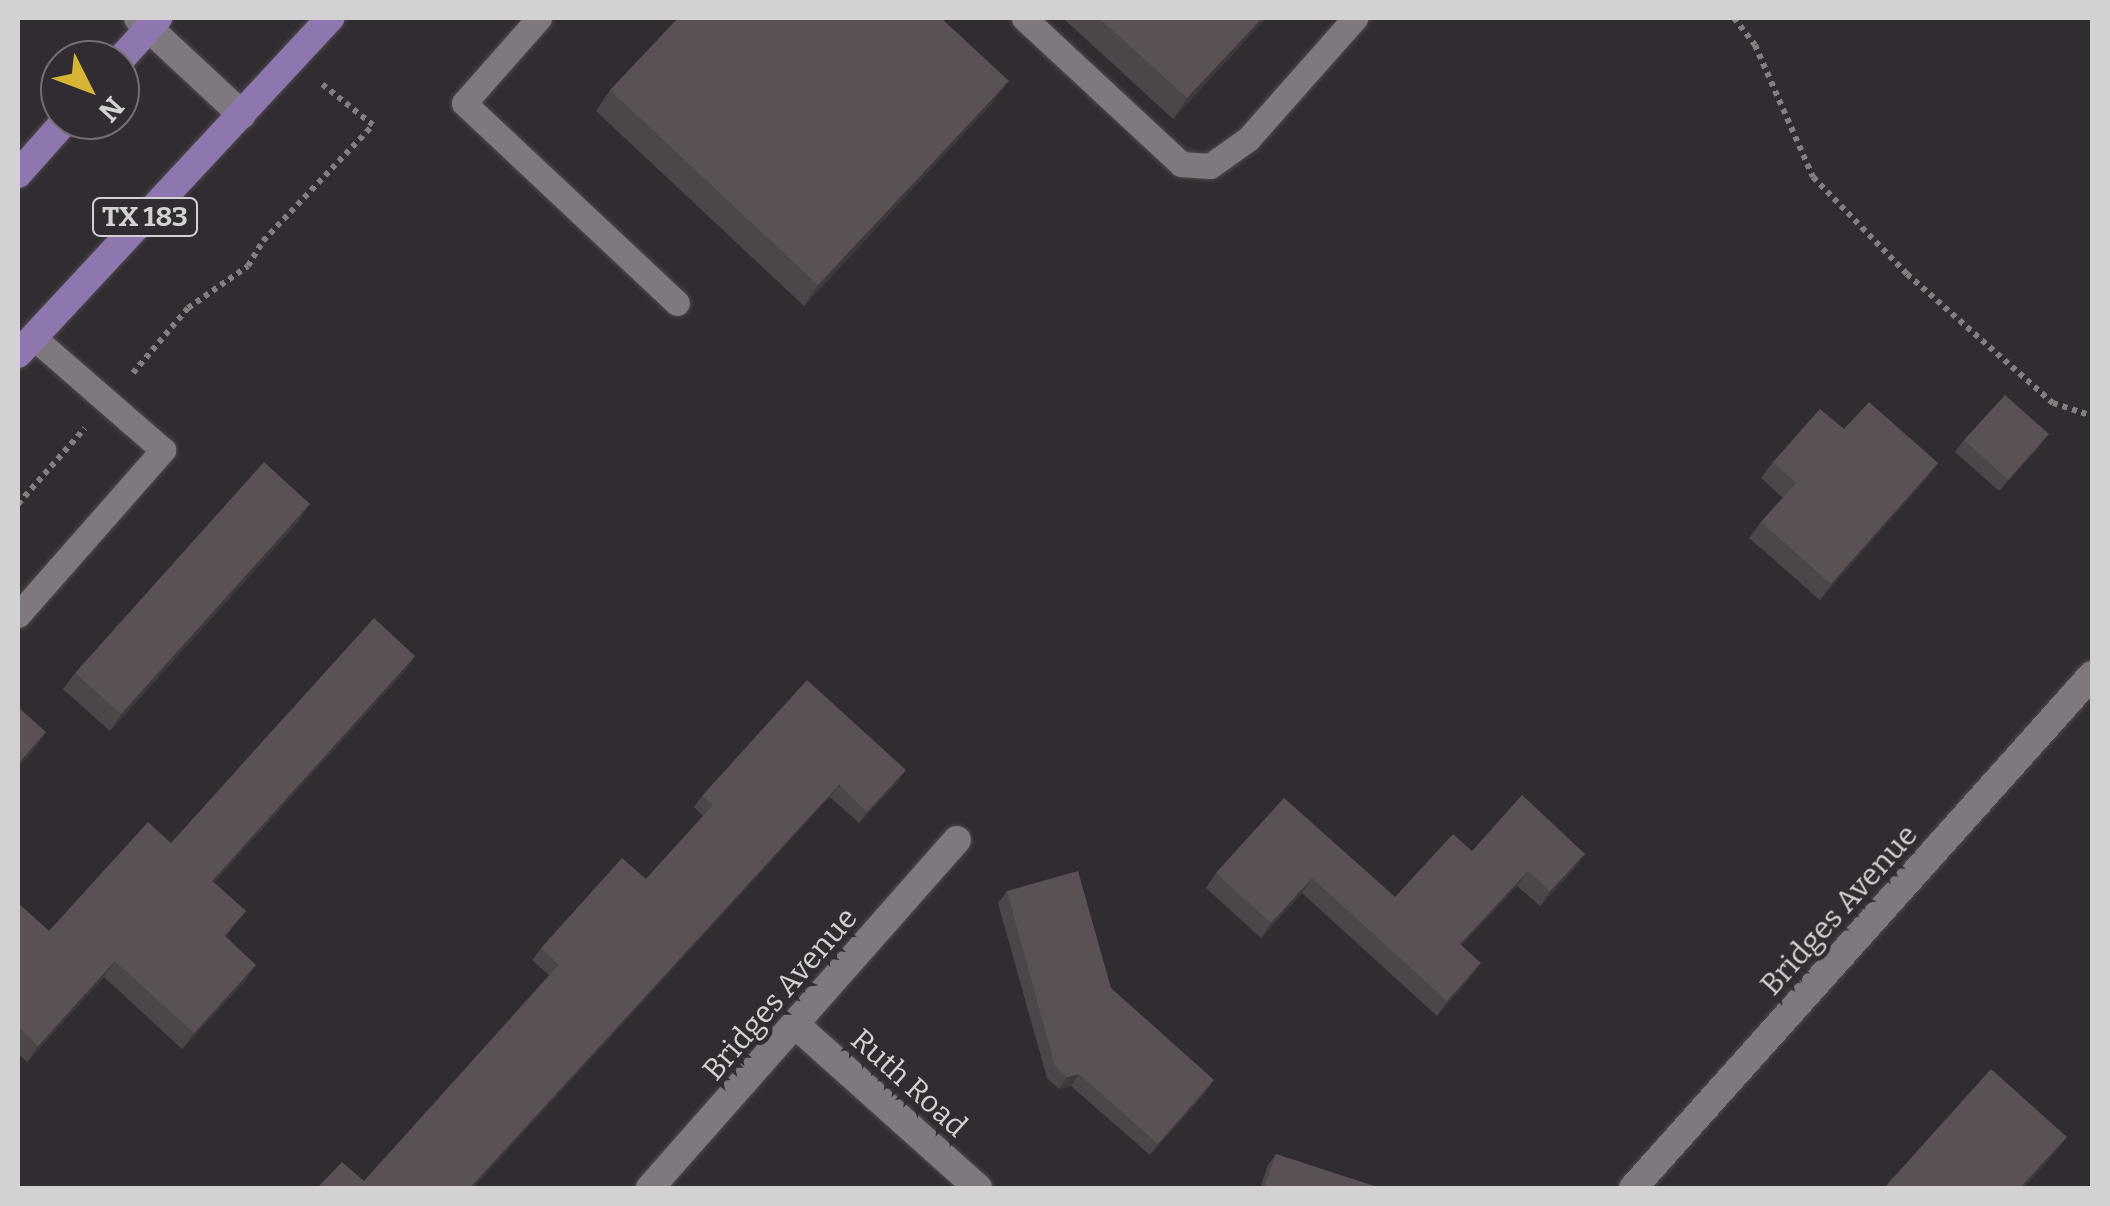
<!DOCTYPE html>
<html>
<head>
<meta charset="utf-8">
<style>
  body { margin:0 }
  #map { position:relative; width:2110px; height:1206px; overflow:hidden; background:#312c31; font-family:Bitter,serif }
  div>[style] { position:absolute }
  .path>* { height:6px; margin-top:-3px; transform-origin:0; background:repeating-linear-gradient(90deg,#827e82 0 5px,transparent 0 10px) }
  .roads { filter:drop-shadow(0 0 2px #4d494d) drop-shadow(0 0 2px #4d494d) }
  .service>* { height:25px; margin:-12.5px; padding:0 12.5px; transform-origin:12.5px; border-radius:12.5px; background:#7f797f }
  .minor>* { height:28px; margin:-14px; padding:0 14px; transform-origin:14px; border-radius:14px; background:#7f797f }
  .secondary>* { height:28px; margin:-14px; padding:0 14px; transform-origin:14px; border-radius:14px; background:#7f797f }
  .primary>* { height:28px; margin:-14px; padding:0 14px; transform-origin:14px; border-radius:14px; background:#8e77ae }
  .wall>* { inset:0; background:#4d4648 }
  .shaded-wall>* { inset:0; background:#3e393b }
  .building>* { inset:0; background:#595154 }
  span { translate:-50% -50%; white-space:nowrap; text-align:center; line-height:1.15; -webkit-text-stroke:9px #312c31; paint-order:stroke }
  .shield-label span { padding:2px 8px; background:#312c31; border:2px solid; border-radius:8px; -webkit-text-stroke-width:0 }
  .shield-label { font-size:28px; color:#d4d1d4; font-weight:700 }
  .street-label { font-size:30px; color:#d4d1d4 }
  .frame { position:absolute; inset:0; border:20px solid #d4d1d4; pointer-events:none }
  .north { position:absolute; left:40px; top:40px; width:100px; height:100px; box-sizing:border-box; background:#312c31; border:2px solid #726e72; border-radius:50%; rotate:132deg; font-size:28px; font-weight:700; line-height:40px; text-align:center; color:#d4d1d4 }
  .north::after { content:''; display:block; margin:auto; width:35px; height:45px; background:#d6b534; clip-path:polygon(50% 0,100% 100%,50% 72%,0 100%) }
</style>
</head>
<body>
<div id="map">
  <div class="path">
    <i style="left:1734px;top:18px;width:34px;rotate:52deg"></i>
    <i style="left:1755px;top:45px;width:144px;rotate:66.3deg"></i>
    <i style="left:1813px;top:177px;width:135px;rotate:45.9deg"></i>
    <i style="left:1907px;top:274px;width:195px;rotate:41.5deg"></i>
    <i style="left:2053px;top:403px;width:41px;rotate:18.4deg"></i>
    <i style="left:133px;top:373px;width:85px;rotate:-49.8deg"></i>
    <i style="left:188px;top:308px;width:73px;rotate:-35deg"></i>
    <i style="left:248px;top:266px;width:29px;rotate:-59deg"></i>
    <i style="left:263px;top:241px;width:160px;rotate:-46.5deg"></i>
    <i style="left:373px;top:125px;width:65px;rotate:-141.2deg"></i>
    <i style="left:18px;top:504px;width:101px;rotate:-48.6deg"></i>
  </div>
  <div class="roads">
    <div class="service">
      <i style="left:539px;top:18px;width:113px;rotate:131.4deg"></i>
      <i style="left:464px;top:103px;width:292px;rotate:43.2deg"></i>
      <i style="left:1024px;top:18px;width:214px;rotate:42.9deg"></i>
      <i style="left:1181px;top:164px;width:29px;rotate:4deg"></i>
      <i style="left:1210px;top:166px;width:47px;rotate:-35.4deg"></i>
      <i style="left:1248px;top:139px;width:162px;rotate:-48.5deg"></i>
      <i style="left:18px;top:615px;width:220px;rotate:-48.7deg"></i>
      <i style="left:163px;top:450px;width:172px;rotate:-139deg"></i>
    </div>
    <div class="minor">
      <i style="left:797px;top:1026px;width:243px;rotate:41.8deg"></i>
      <i style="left:650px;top:1188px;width:464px;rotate:-48.6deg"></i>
      <i style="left:1633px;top:1188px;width:688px;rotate:-48.18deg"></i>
    </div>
    <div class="secondary">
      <i style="left:138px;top:18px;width:142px;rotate:43deg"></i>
    </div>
    <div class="primary">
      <i style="left:120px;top:60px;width:57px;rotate:-47.9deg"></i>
      <i style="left:18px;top:174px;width:72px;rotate:-48.4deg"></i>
      <i style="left:18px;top:354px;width:459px;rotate:-47.1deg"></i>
    </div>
  </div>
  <div class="wall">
    <i style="clip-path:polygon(1063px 18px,1266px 18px,1173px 119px)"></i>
    <i style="clip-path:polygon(610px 90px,994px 101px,804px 306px,596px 111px)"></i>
    <i style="clip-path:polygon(1844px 429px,1938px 463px,1926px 479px,1820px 600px,1749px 538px,1761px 522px,1783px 498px,1761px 478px,1773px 462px)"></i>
    <i style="clip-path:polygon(1964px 440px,2040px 446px,1999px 491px,1955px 452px)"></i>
    <i style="clip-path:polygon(299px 521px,110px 731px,63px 689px,75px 673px)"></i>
    <i style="clip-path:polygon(415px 656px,404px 672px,214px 882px,246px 911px,225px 937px,245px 981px,182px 1049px,104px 977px,27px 1062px,18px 1053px,18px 903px,49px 931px,171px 843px)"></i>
    <i style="clip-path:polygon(898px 782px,859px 823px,830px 797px,364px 1181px,549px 975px,532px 960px,541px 948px,646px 879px,703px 816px,694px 807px,702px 796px)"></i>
    <i style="clip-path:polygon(1284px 798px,1395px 897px,1472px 851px,1575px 868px,1540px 906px,1517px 886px,1461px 945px,1470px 978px,1437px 1016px,1302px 893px,1261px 938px,1206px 888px,1216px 873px)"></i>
    <i style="clip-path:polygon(1007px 891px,1111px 988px,1206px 1092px,1150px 1155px,1071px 1086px,1059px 1089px,1047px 1078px,998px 903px)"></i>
    <i style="clip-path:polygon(1276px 1154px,1380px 1188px,1260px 1188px,1268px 1165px)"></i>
  </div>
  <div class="shaded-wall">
    <i style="clip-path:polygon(1262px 18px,1266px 18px,1173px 119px,1187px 98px)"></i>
    <i style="clip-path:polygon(1009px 81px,994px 101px,804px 306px,818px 285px)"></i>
    <i style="clip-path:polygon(2049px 434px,2040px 446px,1999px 491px,2008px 480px)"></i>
    <i style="clip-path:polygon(1938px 463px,1926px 479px,1820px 600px,1831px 584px)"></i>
    <i style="clip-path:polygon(310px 504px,299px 521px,110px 731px,121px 714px)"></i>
    <i style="clip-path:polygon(415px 656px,404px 672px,201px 897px,212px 881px)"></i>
    <i style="clip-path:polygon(46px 732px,35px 749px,18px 768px,18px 764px)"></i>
    <i style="clip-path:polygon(906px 770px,898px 782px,859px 823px,867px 812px)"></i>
    <i style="clip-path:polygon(839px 785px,830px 797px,473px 1188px,470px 1188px)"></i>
    <i style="clip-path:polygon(1585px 854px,1575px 868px,1540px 906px,1550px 891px)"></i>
    <i style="clip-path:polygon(1528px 871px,1517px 886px,1449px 959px,1460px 944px)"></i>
    <i style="clip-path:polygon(1312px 878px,1302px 893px,1261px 938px,1271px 923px)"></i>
    <i style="clip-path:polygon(115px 961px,104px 977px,27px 1062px,38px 1046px)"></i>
    <i style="clip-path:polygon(1481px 963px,1470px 978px,1437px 1016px,1447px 1001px)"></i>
    <i style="clip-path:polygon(256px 965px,245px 981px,182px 1049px,194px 1033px)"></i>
    <i style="clip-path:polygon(1079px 1074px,1071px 1086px,1059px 1089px,1067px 1077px)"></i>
    <i style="clip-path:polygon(1214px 1080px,1206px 1092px,1150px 1155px,1158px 1144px)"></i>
    <i style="clip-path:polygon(2067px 1137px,2055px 1153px,2024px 1188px,2020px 1188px)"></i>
  </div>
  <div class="building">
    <i style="clip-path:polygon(678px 18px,941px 18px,1009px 81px,818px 285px,610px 90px)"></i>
    <i style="clip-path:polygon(1099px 18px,1262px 18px,1187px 98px)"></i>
    <i style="clip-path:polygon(2005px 395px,2049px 434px,2008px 480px,1964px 440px)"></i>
    <i style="clip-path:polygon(1869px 402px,1938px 463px,1831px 584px,1761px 522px,1796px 483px,1773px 462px,1820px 409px,1844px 429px)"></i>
    <i style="clip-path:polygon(264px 462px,310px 504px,121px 714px,75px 673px)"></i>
    <i style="clip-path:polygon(374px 618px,415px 656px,212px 881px,246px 911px,224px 935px,256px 965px,194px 1033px,115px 961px,38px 1046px,18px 1027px,18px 903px,49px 931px,148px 822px,171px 843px)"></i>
    <i style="clip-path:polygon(807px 680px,906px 770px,867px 812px,839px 785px,470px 1188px,317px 1188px,342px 1162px,364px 1181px,559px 965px,541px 948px,622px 858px,646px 879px,713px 805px,702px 796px)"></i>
    <i style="clip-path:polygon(18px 707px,46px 732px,18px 764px)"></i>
    <i style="clip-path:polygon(1522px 795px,1585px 854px,1550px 891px,1528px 871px,1460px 944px,1481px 963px,1447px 1001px,1312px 878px,1271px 923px,1216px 873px,1284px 798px,1395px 897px,1453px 834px,1472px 851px)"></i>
    <i style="clip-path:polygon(1078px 871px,1111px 988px,1214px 1080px,1158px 1144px,1079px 1074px,1067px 1077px,1055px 1066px,1007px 891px)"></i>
    <i style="clip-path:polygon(1991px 1069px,2067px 1137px,2020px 1188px,1884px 1188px)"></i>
    <i style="clip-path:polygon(1276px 1154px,1380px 1188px,1264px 1188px)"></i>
  </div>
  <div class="shield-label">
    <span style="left:145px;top:217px">TX 183</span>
  </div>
  <div class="street-label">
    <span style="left:1839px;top:910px;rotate:-48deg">Bridges Avenue</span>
    <span style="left:780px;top:994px;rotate:-49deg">Bridges Avenue</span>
    <span style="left:909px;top:1083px;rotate:42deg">Ruth Road</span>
  </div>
  <div class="frame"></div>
  <div class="north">N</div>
</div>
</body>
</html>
